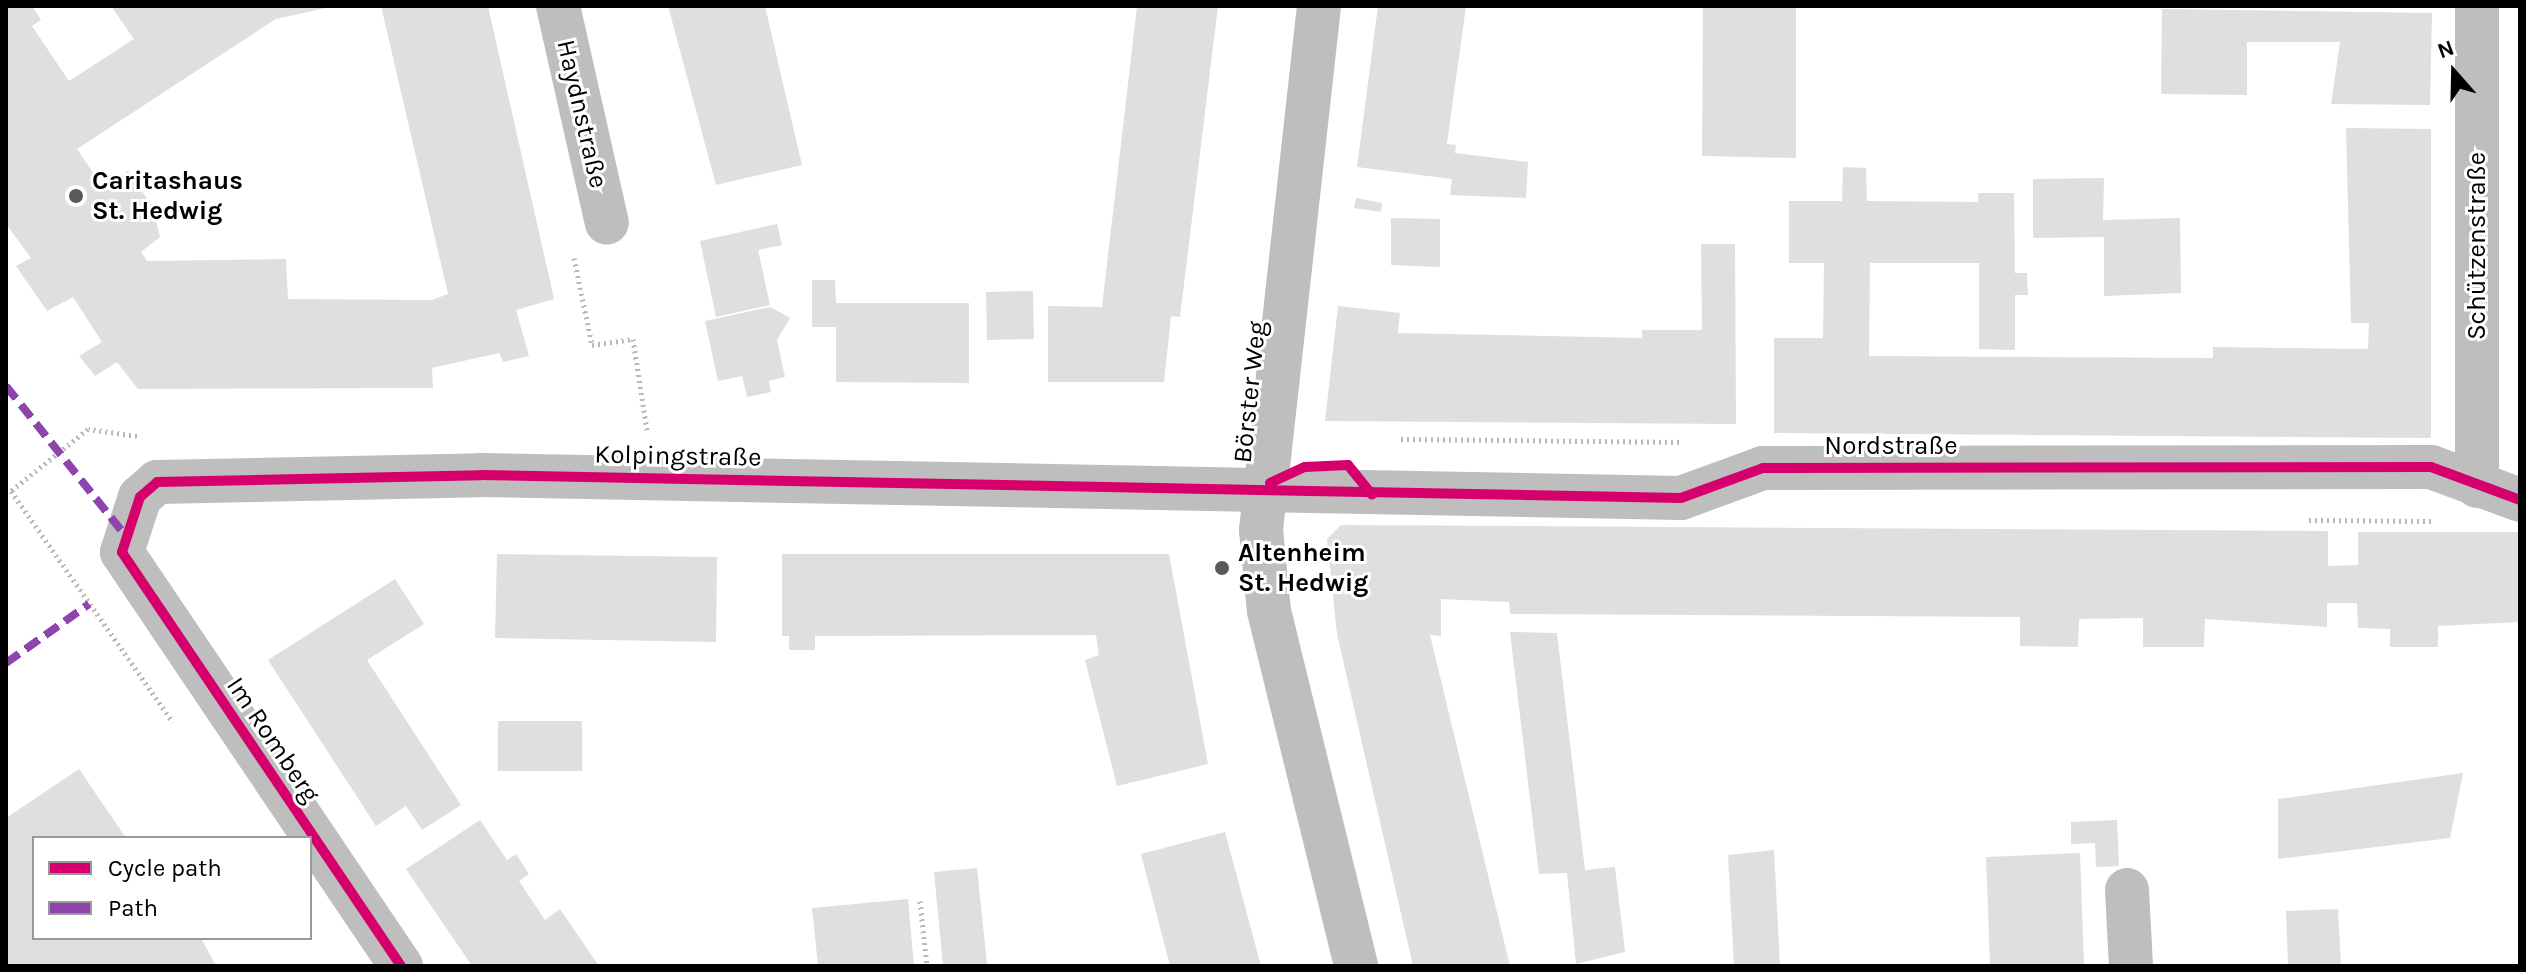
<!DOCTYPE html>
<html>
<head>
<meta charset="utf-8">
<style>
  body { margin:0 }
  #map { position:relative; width:2526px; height:972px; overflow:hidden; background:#fff; font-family:Karla,sans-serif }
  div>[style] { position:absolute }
  .building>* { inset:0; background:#dfdfdf }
  .path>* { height:5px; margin-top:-2.5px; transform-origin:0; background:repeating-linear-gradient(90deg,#b9b9b9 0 2px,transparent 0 6px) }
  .minor>* { height:44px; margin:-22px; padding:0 22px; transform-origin:22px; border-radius:22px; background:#bebebe }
  .quiet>* { height:8px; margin-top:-4px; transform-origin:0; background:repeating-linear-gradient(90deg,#8e44ad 0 16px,transparent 0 24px) }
  .cycleway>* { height:10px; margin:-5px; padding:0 5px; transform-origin:5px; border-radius:5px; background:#d6006c }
  .dots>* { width:22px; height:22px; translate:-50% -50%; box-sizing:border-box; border:4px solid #fff; border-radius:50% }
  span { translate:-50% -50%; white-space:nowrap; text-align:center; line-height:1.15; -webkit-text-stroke:6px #fff; paint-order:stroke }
  .street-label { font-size:26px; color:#000 }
  .poi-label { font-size:26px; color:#000; font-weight:700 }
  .left { translate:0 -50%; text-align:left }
  .frame { position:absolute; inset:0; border:8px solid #000; pointer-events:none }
  .legend { position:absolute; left:32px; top:836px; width:280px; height:104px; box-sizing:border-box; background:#fff; border:2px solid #999; margin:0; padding:10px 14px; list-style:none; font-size:24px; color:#000 }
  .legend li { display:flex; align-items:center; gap:16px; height:40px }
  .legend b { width:40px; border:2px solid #999 }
  .north { position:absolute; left:2414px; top:32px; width:80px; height:80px; -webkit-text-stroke:6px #fff; paint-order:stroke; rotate:340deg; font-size:22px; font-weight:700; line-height:32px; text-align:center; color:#000 }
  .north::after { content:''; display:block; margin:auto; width:28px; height:36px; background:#000; clip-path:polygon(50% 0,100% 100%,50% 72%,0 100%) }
</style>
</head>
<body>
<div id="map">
  <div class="building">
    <i style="clip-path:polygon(6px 6px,32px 6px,41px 20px,32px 26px,69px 81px,134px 39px,111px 6px,334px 6px,276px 19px,77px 149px,102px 186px,128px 171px,152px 206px,160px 237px,141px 252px,147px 261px,286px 259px,288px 299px,432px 300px,448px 294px,381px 6px,488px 6px,554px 299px,516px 310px,529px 356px,503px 362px,499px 353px,432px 368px,433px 388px,138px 389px,117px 362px,95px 376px,79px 356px,102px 342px,73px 297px,47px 311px,16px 266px,31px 258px,6px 224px)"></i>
    <i style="clip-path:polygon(668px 6px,765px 6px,802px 165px,716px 185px)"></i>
    <i style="clip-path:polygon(1137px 6px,1218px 6px,1180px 317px,1171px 316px,1164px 382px,1048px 382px,1048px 306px,1102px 307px)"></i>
    <i style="clip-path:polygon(1378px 6px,1466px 6px,1447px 144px,1456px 145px,1455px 153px,1528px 162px,1526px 198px,1450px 195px,1452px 179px,1357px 167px)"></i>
    <i style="clip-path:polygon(1703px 6px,1796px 6px,1796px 158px,1702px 156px)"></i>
    <i style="clip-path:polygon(2162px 9px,2432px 13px,2430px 105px,2331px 104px,2340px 42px,2247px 42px,2247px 95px,2161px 94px)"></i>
    <i style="clip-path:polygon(2346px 128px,2431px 129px,2431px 438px,1774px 433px,1774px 338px,1823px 338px,1824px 263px,1789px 263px,1789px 201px,1842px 201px,1843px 167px,1866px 168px,1867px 201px,1978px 202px,1978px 193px,2014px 193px,2015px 273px,2027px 273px,2028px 295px,2015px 295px,2015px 350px,1979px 349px,1979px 263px,1870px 263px,1869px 356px,2213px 358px,2213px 347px,2368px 349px,2369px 323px,2351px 323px)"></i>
    <i style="clip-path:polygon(2104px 178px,2103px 220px,2180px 218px,2181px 293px,2104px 296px,2104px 237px,2033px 238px,2033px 179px)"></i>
    <i style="clip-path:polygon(1356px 198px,1382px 203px,1381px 212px,1354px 208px)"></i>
    <i style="clip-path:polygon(1391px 218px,1440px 219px,1440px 267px,1391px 265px)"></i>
    <i style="clip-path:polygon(777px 224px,782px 245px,758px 250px,770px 305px,716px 317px,700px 241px)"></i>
    <i style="clip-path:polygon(1701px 244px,1735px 244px,1736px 424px,1325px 421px,1338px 306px,1400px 313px,1398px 333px,1642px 338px,1642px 330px,1702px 330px)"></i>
    <i style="clip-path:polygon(812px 280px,835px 280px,836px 303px,969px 303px,969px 383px,836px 382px,836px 327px,812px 327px)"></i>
    <i style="clip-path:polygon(1033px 291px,1034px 339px,987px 340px,986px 292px)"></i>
    <i style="clip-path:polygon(770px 307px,790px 318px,777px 340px,785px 377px,769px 381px,771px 392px,747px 397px,742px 376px,718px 381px,705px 321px)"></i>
    <i style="clip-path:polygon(1341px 525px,2328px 531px,2328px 566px,2358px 565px,2358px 532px,2520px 532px,2520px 622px,2438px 626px,2438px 647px,2390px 647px,2390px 629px,2358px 628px,2357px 603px,2327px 603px,2327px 627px,2205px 619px,2204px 647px,2143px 647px,2143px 618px,2079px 619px,2078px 647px,2020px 646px,2020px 617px,1510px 614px,1509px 602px,1441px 599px,1441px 636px,1430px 635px,1510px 966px,1413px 966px,1337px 634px,1327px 539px)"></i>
    <i style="clip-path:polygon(497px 554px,717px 557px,716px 642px,495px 638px)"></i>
    <i style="clip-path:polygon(782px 554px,1169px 554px,1208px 764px,1117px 786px,1085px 660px,1099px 655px,1096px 635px,815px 636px,815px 650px,789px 650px,789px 636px,782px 636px)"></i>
    <i style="clip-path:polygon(395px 579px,424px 624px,367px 660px,461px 805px,422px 830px,406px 806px,376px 826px,268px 660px)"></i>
    <i style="clip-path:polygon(1510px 632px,1557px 633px,1585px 870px,1615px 867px,1625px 952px,1576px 964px,1567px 873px,1539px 874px)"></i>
    <i style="clip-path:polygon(498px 721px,582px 721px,582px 771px,498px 771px)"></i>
    <i style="clip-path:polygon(79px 769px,126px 838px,34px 838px,34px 938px,201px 938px,216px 966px,6px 966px,6px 818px)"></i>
    <i style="clip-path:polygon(2463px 773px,2450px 838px,2278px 859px,2278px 799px)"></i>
    <i style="clip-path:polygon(480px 820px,507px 860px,516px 854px,529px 874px,519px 881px,545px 920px,560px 909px,599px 966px,472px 966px,406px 869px)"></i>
    <i style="clip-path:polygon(2117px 820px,2119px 866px,2096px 867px,2095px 843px,2071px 844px,2071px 822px)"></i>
    <i style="clip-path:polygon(1225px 832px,1261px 966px,1170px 966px,1141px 854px)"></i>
    <i style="clip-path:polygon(1774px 850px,1780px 966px,1734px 966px,1728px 855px)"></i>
    <i style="clip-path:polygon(2080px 853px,2084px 966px,1990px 966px,1986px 857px)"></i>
    <i style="clip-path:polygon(977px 868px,987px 964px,943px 966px,934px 872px)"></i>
    <i style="clip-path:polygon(908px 899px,914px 966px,818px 966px,812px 908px)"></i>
    <i style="clip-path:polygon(2338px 909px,2341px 966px,2288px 966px,2286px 911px)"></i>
  </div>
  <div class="path">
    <i style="left:574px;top:258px;width:89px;rotate:78.3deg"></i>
    <i style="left:592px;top:345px;width:41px;rotate:-8.3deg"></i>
    <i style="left:633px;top:339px;width:92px;rotate:81.3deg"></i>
    <i style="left:137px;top:436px;width:49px;rotate:-171.9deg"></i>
    <i style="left:88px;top:429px;width:99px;rotate:141.2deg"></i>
    <i style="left:11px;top:491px;width:282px;rotate:55deg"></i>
    <i style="left:1401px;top:439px;width:282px;rotate:0.6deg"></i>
    <i style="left:2309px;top:520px;width:122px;rotate:0.5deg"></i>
    <i style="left:920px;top:901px;width:65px;rotate:83.9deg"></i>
  </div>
  <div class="minor">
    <i style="left:558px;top:6px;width:222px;rotate:77.3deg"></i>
    <i style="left:1319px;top:6px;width:527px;rotate:96.32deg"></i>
    <i style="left:1261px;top:530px;width:81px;rotate:84.4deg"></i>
    <i style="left:1269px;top:611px;width:366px;rotate:76.2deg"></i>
    <i style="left:2477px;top:6px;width:480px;rotate:90deg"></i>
    <i style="left:2127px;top:890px;width:76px;rotate:87deg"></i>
    <i style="left:401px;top:966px;width:499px;rotate:-124deg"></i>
    <i style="left:122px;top:552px;width:58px;rotate:-71.9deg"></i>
    <i style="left:140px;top:497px;width:23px;rotate:-41deg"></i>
    <i style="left:157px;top:482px;width:324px;rotate:-1.2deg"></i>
    <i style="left:481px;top:475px;width:1200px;rotate:1.1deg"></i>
    <i style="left:1681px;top:498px;width:87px;rotate:-20.1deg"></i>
    <i style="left:1763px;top:468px;width:668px;rotate:-0.09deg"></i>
    <i style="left:2431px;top:467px;width:95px;rotate:20.3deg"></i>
  </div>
  <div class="quiet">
    <i style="left:6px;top:386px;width:189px;rotate:51.4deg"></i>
    <i style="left:6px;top:663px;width:102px;rotate:-35.4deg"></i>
  </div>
  <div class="cycleway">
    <i style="left:1270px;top:483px;width:38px;rotate:-25deg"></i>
    <i style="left:1305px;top:467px;width:43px;rotate:-2.7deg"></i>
    <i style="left:1348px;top:465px;width:38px;rotate:51deg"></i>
    <i style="left:401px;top:966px;width:499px;rotate:-124deg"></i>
    <i style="left:122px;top:552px;width:58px;rotate:-71.9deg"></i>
    <i style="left:140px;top:497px;width:23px;rotate:-41deg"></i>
    <i style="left:157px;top:482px;width:324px;rotate:-1.2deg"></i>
    <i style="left:481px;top:475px;width:1200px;rotate:1.1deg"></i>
    <i style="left:1681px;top:498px;width:87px;rotate:-20.1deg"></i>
    <i style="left:1763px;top:468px;width:668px;rotate:-0.09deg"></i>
    <i style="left:2431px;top:467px;width:95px;rotate:20.3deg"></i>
  </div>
  <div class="dots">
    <i style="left:76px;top:196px;background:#595959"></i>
    <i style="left:1222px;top:568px;background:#595959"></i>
  </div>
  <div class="street-label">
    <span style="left:582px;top:114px;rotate:77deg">Haydnstraße</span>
    <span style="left:2477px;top:246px;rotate:-90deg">Schützenstraße</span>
    <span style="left:1250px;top:392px;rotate:-84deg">Börster Weg</span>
    <span style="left:1891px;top:446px">Nordstraße</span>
    <span style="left:678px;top:456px;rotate:1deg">Kolpingstraße</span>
    <span style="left:273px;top:740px;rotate:56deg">Im Romberg</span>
  </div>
  <div class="poi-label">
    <span class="left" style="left:92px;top:196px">Caritashaus<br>St. Hedwig</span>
    <span class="left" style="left:1238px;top:568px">Altenheim<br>St. Hedwig</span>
  </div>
  <div class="frame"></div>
  <ul class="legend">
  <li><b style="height:10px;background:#d6006c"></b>Cycle path</li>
  <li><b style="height:10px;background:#8e44ad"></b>Path</li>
  </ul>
  <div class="north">N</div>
</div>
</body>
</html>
